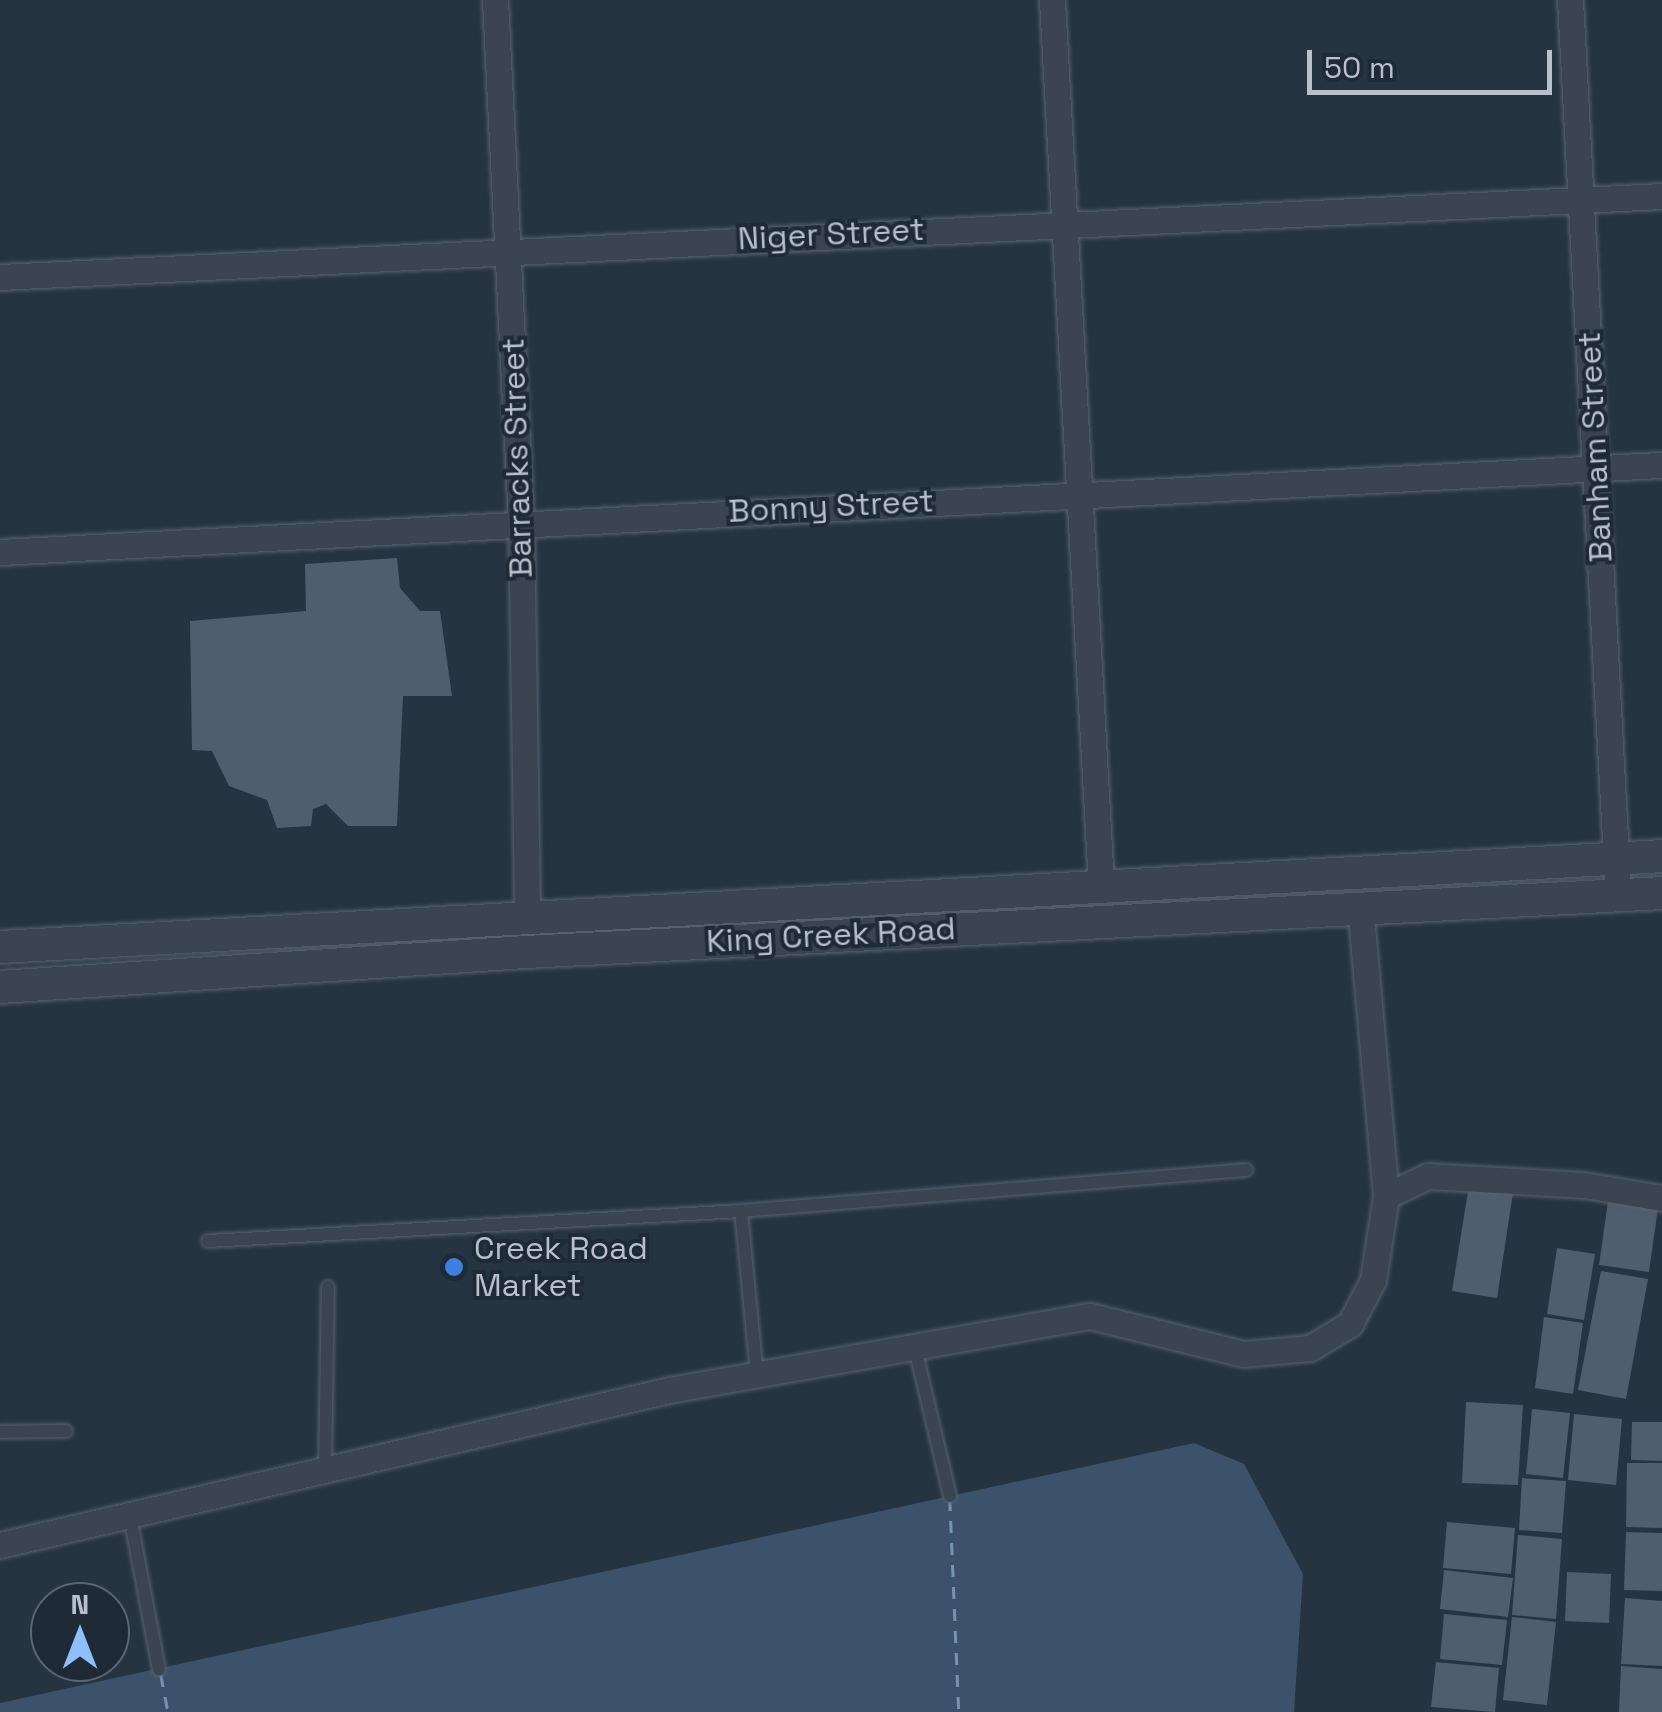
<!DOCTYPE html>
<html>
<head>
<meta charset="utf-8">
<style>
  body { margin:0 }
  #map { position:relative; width:1662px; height:1712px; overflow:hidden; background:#263442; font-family:"Space Grotesk",sans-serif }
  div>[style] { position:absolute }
  .water>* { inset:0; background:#3c526a }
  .ferry>* { height:2.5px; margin-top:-1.25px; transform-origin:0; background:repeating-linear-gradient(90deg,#7893ae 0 12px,transparent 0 22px) }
  .building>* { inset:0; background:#4f5d6d }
  .roads { filter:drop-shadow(0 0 2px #58636f) drop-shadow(0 0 2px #58636f) }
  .service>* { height:12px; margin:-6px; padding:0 6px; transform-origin:6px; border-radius:6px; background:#3a4551 }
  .minor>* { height:25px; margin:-12.5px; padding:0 12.5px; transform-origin:12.5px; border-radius:12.5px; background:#3a4551 }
  .tertiary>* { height:32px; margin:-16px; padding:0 16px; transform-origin:16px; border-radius:16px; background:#3a4551 }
  .dots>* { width:28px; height:28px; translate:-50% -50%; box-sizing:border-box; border:5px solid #1f2a37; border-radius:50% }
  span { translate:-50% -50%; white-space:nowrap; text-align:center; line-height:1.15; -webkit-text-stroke:8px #1f2a37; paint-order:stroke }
  .street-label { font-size:32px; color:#b7c0cb }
  .poi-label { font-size:32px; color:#b7c0cb }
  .left { translate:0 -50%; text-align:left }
  .north { position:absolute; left:30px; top:1582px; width:100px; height:100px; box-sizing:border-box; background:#1f2a37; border:2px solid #5c6672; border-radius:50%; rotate:0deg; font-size:28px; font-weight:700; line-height:40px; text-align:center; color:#b7c0cb }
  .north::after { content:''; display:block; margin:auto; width:35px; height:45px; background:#8fbff8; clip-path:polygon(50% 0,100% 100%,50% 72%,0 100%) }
  .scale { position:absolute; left:1307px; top:50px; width:245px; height:45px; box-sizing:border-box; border:5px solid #b7c0cb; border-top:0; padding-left:12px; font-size:30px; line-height:35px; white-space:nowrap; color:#b7c0cb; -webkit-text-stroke:8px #1f2a37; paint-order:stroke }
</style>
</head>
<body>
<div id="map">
  <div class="water">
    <i style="clip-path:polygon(1194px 1443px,1244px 1464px,1303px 1574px,1294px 1712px,0 1712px,0 1703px)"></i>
  </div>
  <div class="ferry">
    <i style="left:950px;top:1499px;width:213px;rotate:87.6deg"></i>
    <i style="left:161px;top:1675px;width:38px;rotate:79deg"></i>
  </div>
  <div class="building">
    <i style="clip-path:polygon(397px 558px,400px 588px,420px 611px,440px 611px,452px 696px,403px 696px,397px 826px,348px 826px,326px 804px,313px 809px,311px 826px,277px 828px,267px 800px,229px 786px,212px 751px,192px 750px,190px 621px,306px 611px,305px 564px)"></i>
    <i style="clip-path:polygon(1470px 1179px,1514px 1186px,1497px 1298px,1452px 1291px)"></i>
    <i style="clip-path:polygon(1608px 1201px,1658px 1208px,1649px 1272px,1599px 1265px)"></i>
    <i style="clip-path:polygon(1557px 1248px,1595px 1254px,1584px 1320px,1547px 1314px)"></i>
    <i style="clip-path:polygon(1601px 1271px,1648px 1279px,1626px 1399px,1578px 1390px)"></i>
    <i style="clip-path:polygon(1544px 1317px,1583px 1323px,1573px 1394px,1535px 1388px)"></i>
    <i style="clip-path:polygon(1466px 1402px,1523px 1405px,1518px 1485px,1462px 1483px)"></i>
    <i style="clip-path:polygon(1532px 1409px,1570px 1413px,1563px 1478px,1526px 1474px)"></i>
    <i style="clip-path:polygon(1574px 1414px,1622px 1419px,1616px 1485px,1568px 1480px)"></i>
    <i style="clip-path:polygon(1632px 1422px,1662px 1422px,1662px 1461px,1631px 1460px)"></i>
    <i style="clip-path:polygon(1627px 1463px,1662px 1463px,1662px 1528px,1626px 1527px)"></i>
    <i style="clip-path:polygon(1522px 1478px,1566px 1481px,1562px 1533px,1519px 1530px)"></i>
    <i style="clip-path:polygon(1447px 1522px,1515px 1528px,1511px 1574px,1443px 1568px)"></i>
    <i style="clip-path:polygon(1626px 1532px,1662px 1533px,1662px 1591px,1624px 1590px)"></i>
    <i style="clip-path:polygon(1518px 1535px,1562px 1539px,1556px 1619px,1512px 1615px)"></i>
    <i style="clip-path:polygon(1444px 1570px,1513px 1578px,1508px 1617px,1440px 1609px)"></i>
    <i style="clip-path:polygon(1567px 1572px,1611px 1574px,1609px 1623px,1565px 1621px)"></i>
    <i style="clip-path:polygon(1625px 1598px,1662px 1601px,1662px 1666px,1621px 1664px)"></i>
    <i style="clip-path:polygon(1444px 1614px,1507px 1620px,1502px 1665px,1440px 1659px)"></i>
    <i style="clip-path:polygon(1512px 1617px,1556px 1622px,1547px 1705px,1503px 1700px)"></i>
    <i style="clip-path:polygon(1436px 1662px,1499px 1668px,1495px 1712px,1431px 1707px)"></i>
    <i style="clip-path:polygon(1621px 1666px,1662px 1669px,1662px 1712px,1619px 1712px)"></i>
  </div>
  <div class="roads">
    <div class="service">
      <i style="left:208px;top:1241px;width:534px;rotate:-3.22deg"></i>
      <i style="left:915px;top:1348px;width:152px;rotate:76.7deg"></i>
      <i style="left:757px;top:1376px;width:166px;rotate:-95.5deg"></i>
      <i style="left:741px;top:1211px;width:507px;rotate:-4.64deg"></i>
      <i style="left:0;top:1432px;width:66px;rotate:-0.9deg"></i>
      <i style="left:325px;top:1472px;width:185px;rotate:-89.1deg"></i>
      <i style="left:130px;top:1516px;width:156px;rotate:79.3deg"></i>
    </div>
    <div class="minor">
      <i style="left:495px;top:0;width:523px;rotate:87.15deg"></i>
      <i style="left:521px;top:522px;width:394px;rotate:89.1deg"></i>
      <i style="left:1052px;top:0;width:885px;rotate:86.83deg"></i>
      <i style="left:1570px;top:0;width:896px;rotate:86.93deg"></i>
      <i style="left:0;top:277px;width:1664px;rotate:-2.79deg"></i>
      <i style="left:0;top:552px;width:1664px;rotate:-3deg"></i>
      <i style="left:1386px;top:1196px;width:47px;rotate:-25.5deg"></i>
      <i style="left:1428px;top:1176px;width:156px;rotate:3.3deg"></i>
      <i style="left:1584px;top:1185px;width:79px;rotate:9.5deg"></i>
      <i style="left:0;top:1545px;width:687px;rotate:-13.04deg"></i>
      <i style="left:669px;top:1390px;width:427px;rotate:-10deg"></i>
      <i style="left:1090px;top:1316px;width:158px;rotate:13.9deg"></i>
      <i style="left:1243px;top:1354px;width:67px;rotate:-5.1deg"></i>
      <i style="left:1310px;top:1348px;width:47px;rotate:-31deg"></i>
      <i style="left:1350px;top:1324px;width:50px;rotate:-62.4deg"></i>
      <i style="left:1373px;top:1280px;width:85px;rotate:-81.2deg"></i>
      <i style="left:1386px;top:1196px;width:290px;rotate:-95.1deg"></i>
    </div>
    <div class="tertiary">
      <i style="left:0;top:947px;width:1664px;rotate:-3.13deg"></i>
      <i style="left:0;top:987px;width:527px;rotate:-3.81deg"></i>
      <i style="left:526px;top:952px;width:1138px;rotate:-2.97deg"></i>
    </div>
  </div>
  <div class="dots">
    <i style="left:454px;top:1267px;background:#3f7fe0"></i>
  </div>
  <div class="street-label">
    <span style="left:831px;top:234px;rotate:-3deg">Niger Street</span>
    <span style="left:1595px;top:447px;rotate:-93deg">Banham Street</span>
    <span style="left:517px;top:458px;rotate:-92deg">Barracks Street</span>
    <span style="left:831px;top:506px;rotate:-3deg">Bonny Street</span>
    <span style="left:831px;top:935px;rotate:-3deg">King Creek Road</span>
  </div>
  <div class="poi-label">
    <span class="left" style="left:474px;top:1267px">Creek Road<br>Market</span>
  </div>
  <div class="north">N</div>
  <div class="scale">50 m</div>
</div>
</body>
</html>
